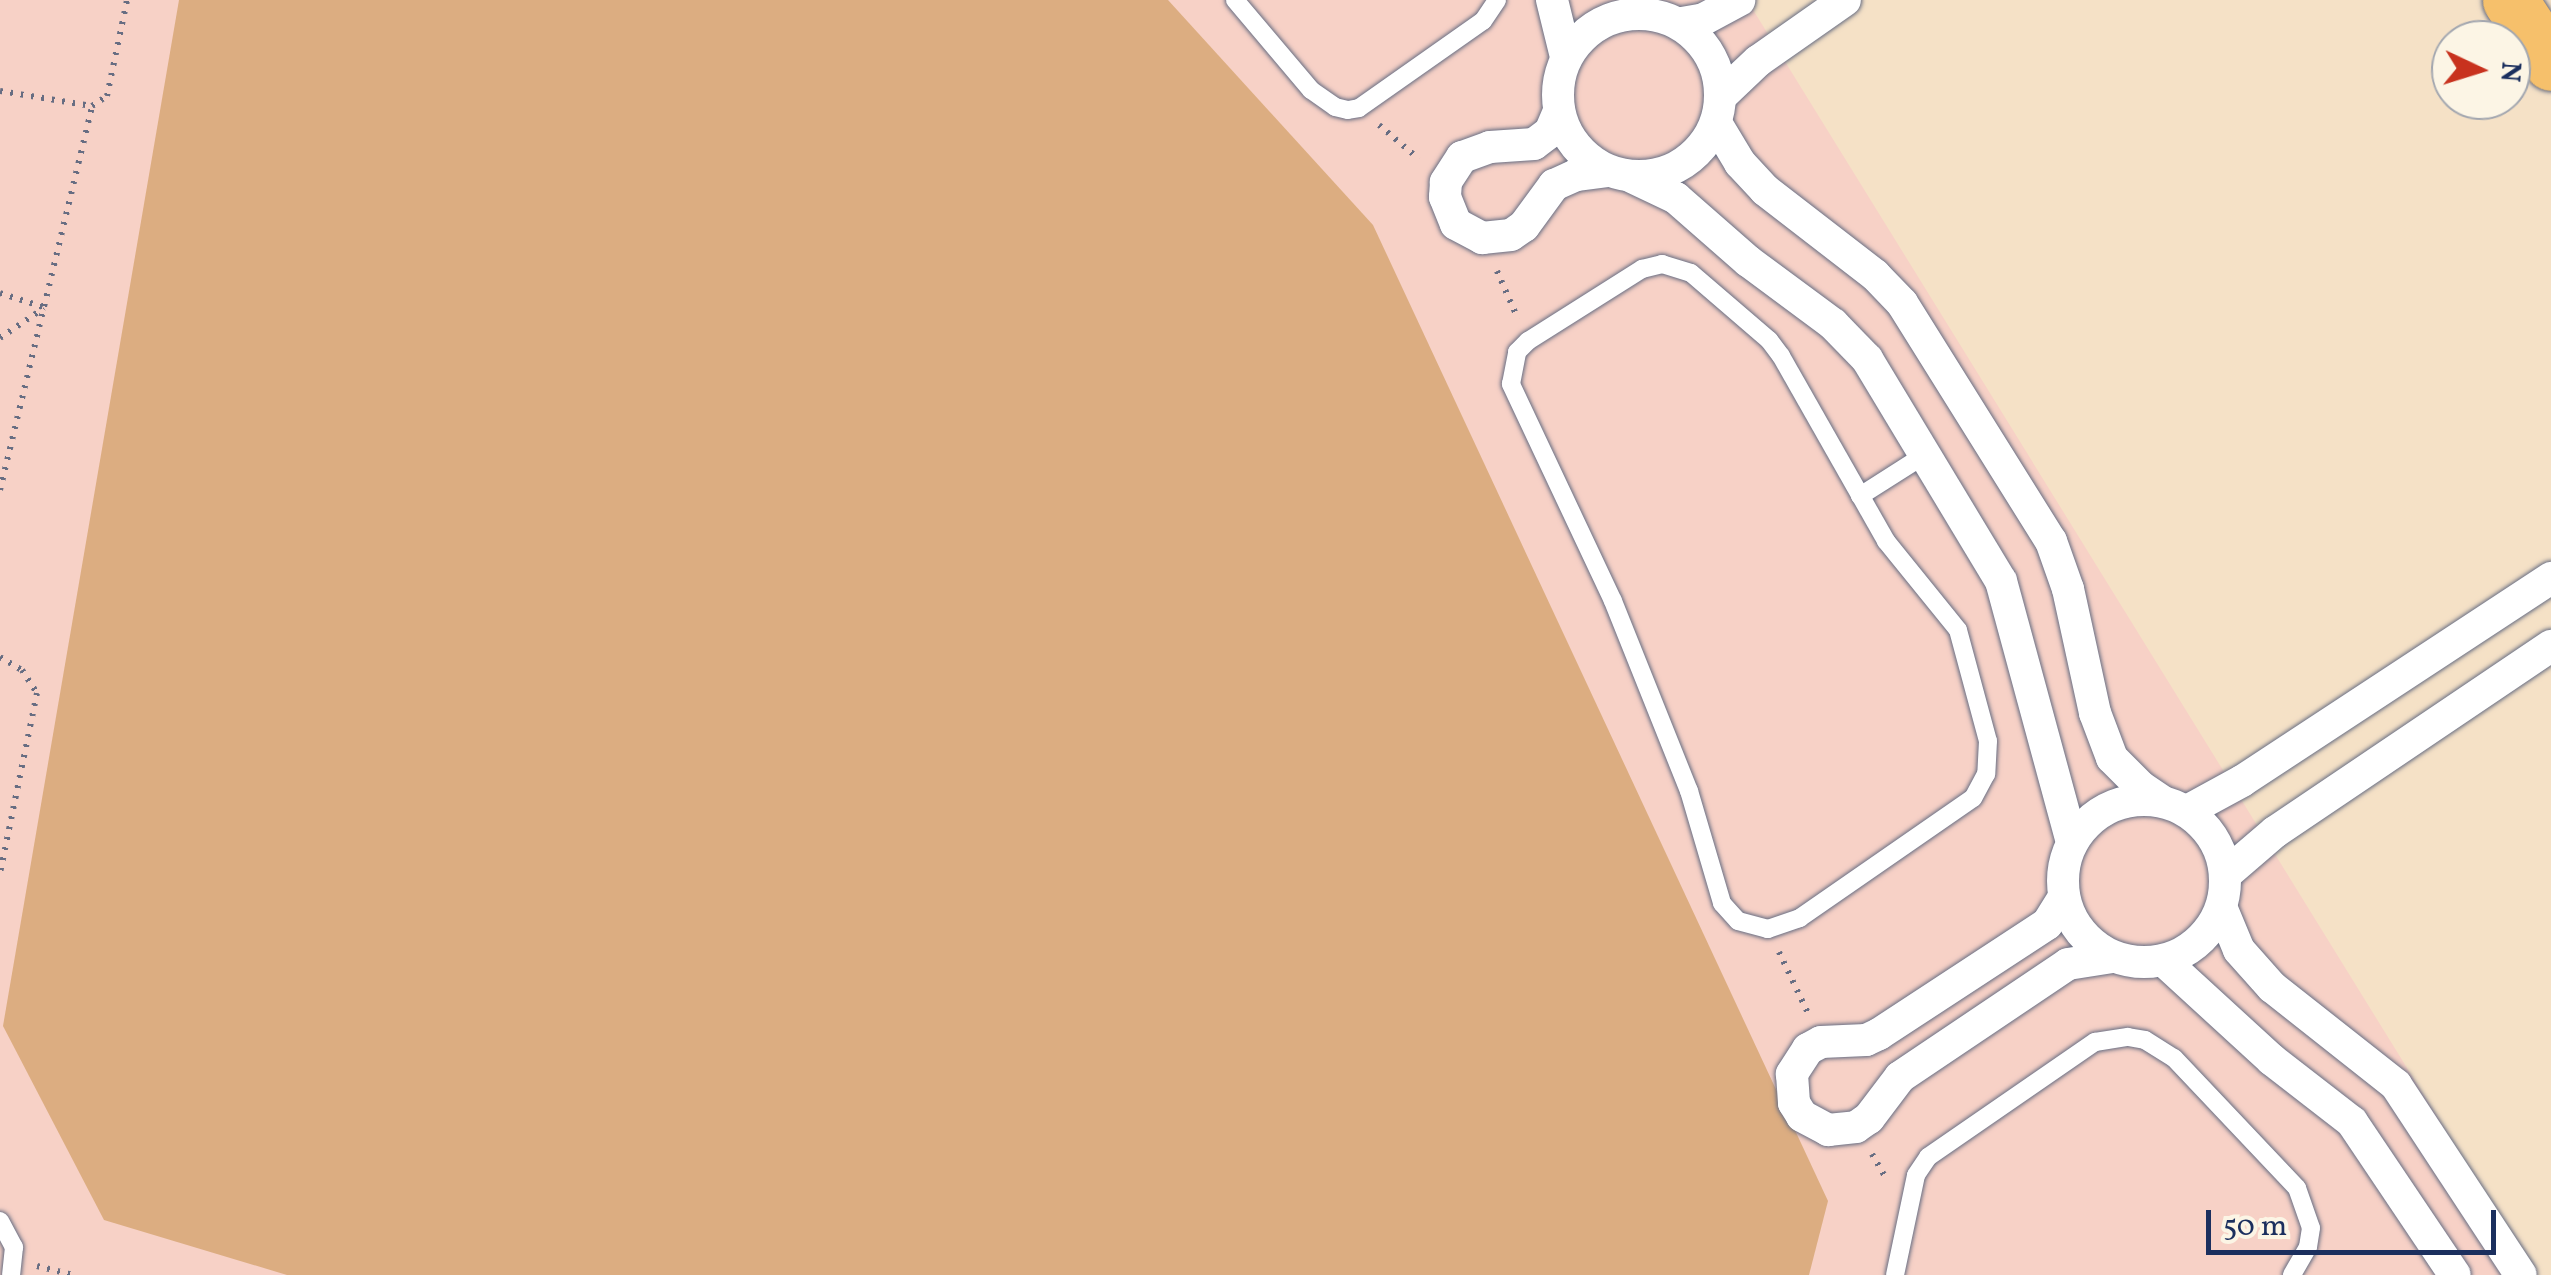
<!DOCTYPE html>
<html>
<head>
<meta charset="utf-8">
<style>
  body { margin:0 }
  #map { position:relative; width:2551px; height:1275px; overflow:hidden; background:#f5e1c6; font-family:Vollkorn,serif }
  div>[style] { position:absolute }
  .built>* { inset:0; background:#f7d1c6 }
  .building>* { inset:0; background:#dcad81 }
  .path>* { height:6px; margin-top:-3px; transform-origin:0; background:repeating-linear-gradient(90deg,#676d82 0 2.5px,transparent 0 10.5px) }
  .roads { filter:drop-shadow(0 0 2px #676d82) drop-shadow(0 0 2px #676d82) }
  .lane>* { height:18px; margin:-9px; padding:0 9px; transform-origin:9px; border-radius:9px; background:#fff }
  .street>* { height:32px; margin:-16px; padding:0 16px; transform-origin:16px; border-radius:16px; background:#fff }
  .street>.ring { margin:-16px; padding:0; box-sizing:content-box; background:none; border:32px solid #fff; border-radius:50% }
  .highway>* { height:55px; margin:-27.5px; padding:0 27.5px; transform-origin:27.5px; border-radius:27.5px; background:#f6c06b }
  span { translate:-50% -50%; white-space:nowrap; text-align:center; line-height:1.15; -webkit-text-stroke:9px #fcf5e5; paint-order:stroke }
  .north { position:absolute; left:2431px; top:20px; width:100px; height:100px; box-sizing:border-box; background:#fcf5e5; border:2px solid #a2a6af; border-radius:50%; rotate:94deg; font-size:28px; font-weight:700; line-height:40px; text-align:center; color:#1b2f5e }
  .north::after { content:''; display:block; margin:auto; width:35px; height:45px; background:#c8321e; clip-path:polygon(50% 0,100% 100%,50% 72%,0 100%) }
  .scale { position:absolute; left:2206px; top:1210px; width:290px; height:45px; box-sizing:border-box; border:5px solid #1b2f5e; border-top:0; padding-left:12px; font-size:30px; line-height:35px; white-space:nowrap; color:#1b2f5e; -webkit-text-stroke:8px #fcf5e5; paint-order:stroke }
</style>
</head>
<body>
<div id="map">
  <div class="built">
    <i style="clip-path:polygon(0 0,1747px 0,2535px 1275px,0 1275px)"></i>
  </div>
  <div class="building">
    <i style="clip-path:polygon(179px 0,1168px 0,1373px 225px,1828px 1201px,1809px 1275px,287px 1275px,104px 1220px,3px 1026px)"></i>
  </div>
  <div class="path">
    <i style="left:0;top:91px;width:93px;rotate:9.3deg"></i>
    <i style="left:92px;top:106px;width:18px;rotate:-34deg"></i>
    <i style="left:107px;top:96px;width:98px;rotate:-78.2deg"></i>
    <i style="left:1379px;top:125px;width:52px;rotate:40.4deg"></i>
    <i style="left:1497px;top:271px;width:52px;rotate:66.4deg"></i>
    <i style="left:0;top:293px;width:45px;rotate:18deg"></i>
    <i style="left:0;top:338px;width:53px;rotate:-34.3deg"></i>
    <i style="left:0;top:490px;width:395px;rotate:-76.5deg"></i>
    <i style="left:0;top:657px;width:26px;rotate:31deg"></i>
    <i style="left:22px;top:670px;width:27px;rotate:57deg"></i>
    <i style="left:37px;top:693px;width:184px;rotate:101.6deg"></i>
    <i style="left:1779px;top:952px;width:68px;rotate:64.6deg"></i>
    <i style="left:1872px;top:1154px;width:28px;rotate:60deg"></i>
    <i style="left:37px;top:1266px;width:38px;rotate:14deg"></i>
  </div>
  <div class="roads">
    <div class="lane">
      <i style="left:1235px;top:0;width:118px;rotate:49.8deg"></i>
      <i style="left:1311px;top:90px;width:29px;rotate:35deg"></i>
      <i style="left:1335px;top:107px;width:13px;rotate:13deg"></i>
      <i style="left:1348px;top:110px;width:11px;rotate:-10deg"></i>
      <i style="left:1359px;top:108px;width:151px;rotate:-35.1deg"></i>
      <i style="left:1483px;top:21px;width:25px;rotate:-56deg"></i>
      <i style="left:1662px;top:264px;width:30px;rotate:17deg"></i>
      <i style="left:1691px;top:273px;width:103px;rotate:40.7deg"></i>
      <i style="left:1769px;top:340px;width:20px;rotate:53deg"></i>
      <i style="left:1781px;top:356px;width:213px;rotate:60.4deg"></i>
      <i style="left:1886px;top:541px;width:114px;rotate:51deg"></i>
      <i style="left:1958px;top:630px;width:115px;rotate:74.9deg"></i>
      <i style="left:1988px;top:741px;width:33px;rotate:93deg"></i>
      <i style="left:1986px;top:774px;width:27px;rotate:118deg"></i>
      <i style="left:1973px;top:798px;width:211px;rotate:145.3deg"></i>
      <i style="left:1800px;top:918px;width:34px;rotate:161deg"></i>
      <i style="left:1768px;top:929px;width:31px;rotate:-165deg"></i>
      <i style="left:1738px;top:921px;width:24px;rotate:-132deg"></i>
      <i style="left:1722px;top:903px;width:117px;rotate:-106.4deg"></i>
      <i style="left:1689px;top:791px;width:205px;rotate:-111.8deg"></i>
      <i style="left:1613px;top:601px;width:240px;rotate:-115.2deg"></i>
      <i style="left:1511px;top:384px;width:33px;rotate:-79deg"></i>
      <i style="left:1517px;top:352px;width:16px;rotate:-45deg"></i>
      <i style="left:1528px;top:341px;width:135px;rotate:-32.3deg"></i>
      <i style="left:1642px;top:269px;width:21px;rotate:-14deg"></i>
      <i style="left:1860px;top:496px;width:78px;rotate:-32.5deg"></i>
      <i style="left:0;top:1221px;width:30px;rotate:62deg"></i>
      <i style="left:14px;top:1247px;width:28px;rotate:96deg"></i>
      <i style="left:1895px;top:1275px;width:102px;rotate:-78.1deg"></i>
      <i style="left:1916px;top:1175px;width:22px;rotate:-56deg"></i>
      <i style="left:1928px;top:1157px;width:203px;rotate:-34.6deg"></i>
      <i style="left:2095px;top:1042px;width:33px;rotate:-9deg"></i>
      <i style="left:2128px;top:1037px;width:17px;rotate:10deg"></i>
      <i style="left:2145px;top:1040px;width:34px;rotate:32deg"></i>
      <i style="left:2174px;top:1058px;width:179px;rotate:46.6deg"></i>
      <i style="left:2297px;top:1188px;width:42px;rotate:70.7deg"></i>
      <i style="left:2311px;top:1228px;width:19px;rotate:99deg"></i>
      <i style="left:2308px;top:1247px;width:32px;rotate:120deg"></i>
    </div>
    <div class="street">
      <i style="left:1552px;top:0;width:59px;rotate:76.2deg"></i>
      <i class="ring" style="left:1558px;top:14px;width:130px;height:130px"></i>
      <i style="left:1682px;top:23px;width:22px;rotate:-10deg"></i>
      <i style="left:1704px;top:19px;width:40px;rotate:-28deg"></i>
      <i style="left:1721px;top:96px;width:51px;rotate:-43.4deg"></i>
      <i style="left:1758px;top:61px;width:106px;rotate:-35deg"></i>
      <i style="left:1559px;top:111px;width:23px;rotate:113deg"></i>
      <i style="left:1550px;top:132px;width:20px;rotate:143deg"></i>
      <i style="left:1534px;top:144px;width:44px;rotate:176.1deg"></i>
      <i style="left:1490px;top:147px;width:30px;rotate:160deg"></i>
      <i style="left:1462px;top:157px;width:30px;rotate:123deg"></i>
      <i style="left:1446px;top:182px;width:15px;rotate:94deg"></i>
      <i style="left:1445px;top:197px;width:29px;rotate:68deg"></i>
      <i style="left:1456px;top:224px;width:30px;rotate:28deg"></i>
      <i style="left:1482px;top:238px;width:29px;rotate:-6deg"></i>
      <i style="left:1511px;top:235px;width:16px;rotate:-35deg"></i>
      <i style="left:1524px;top:226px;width:51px;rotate:-53.8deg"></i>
      <i style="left:1554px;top:185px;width:24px;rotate:-24deg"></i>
      <i style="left:1576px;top:175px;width:31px;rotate:-7deg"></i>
      <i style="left:1716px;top:123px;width:47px;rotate:59deg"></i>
      <i style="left:1740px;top:163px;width:37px;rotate:47deg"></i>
      <i style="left:1765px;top:190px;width:139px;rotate:37.7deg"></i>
      <i style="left:1875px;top:275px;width:39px;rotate:46deg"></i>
      <i style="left:1902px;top:303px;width:281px;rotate:58deg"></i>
      <i style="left:2051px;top:541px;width:51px;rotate:70.5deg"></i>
      <i style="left:2068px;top:589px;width:127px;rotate:77.7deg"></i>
      <i style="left:2095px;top:713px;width:48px;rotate:69.3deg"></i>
      <i style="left:2112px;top:758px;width:41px;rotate:45deg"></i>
      <i style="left:2141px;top:787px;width:25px;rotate:34deg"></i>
      <i style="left:1632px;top:177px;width:49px;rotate:25.5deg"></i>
      <i style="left:1676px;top:198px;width:96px;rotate:41.2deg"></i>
      <i style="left:1748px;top:261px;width:106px;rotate:36.5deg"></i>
      <i style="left:1833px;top:324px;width:49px;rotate:45.8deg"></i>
      <i style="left:1867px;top:359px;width:259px;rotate:58.9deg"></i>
      <i style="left:2001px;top:581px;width:271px;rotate:74.8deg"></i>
      <i class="ring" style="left:2063px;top:800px;width:130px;height:130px"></i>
      <i style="left:2187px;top:811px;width:63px;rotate:-28.6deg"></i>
      <i style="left:2242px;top:781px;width:370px;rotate:-33.3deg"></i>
      <i style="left:2226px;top:874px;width:65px;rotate:-40.6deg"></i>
      <i style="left:2275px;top:832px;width:333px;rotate:-34deg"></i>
      <i style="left:2064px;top:897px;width:32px;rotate:122deg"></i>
      <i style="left:2047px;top:924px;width:201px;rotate:146.8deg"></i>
      <i style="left:1879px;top:1034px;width:14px;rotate:155deg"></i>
      <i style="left:1866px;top:1040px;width:45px;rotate:177.5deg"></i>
      <i style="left:1821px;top:1042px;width:15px;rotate:152deg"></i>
      <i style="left:1808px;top:1049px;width:30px;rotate:123deg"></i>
      <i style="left:1792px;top:1074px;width:29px;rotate:86deg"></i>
      <i style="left:1794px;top:1103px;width:15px;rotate:58deg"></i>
      <i style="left:1802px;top:1116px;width:30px;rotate:28deg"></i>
      <i style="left:1828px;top:1130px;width:28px;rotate:-6deg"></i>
      <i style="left:1856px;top:1127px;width:16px;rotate:-35deg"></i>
      <i style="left:1869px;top:1118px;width:51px;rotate:-52.9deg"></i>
      <i style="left:1900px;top:1077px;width:202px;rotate:-33.9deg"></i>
      <i style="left:2068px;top:964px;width:45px;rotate:-9deg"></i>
      <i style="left:2222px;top:909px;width:44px;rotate:67.5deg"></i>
      <i style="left:2239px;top:950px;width:50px;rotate:48.3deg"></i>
      <i style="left:2272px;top:987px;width:158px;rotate:38.3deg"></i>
      <i style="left:2396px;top:1085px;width:227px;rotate:56.7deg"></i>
      <i style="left:2164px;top:961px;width:147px;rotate:42.5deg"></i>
      <i style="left:2272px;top:1060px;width:101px;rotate:37.8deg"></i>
      <i style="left:2352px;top:1122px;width:184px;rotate:56.1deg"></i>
    </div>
    <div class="highway">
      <i style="left:2510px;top:0;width:75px;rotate:56.9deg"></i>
    </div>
  </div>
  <div class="north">N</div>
  <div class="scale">50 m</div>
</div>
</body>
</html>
